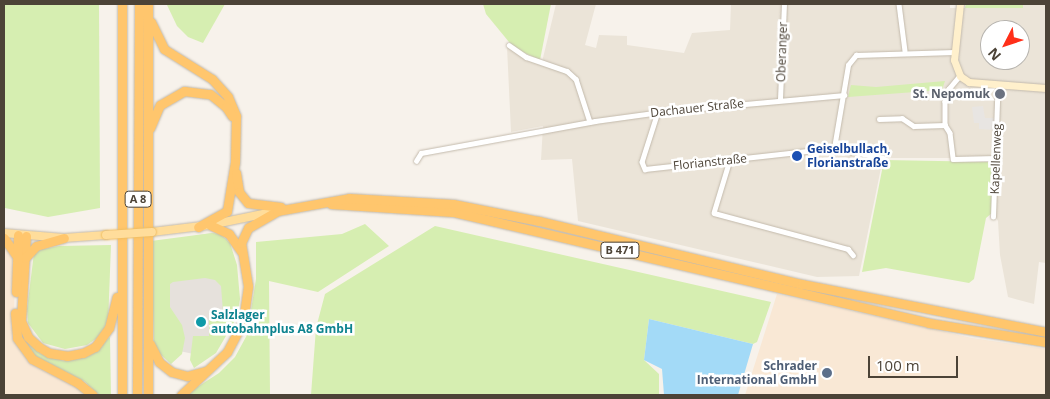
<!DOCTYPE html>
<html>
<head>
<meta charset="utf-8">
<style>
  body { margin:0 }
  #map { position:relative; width:1050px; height:399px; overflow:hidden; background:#f7f2eb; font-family:"Open Sans",sans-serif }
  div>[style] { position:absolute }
  .residential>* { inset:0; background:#ebe4d8 }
  .commercial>* { inset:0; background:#f9e8d5 }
  .industrial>* { inset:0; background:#e6e1dc }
  .green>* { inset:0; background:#d6eeb1 }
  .parking>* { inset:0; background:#e8e5e2 }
  .water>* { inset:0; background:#a3daf7 }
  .roads { filter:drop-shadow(0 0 1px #c3baac) drop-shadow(0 0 1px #c3baac) }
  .street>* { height:4.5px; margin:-2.25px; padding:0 2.25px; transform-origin:2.25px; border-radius:2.25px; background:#fff }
  .secondary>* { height:7px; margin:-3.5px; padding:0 3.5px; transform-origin:3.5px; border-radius:3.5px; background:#fff0cc }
  .primary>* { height:8px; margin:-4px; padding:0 4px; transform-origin:4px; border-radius:4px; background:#ffdd9b }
  .highway>* { height:9px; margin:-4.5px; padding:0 4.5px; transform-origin:4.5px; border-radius:4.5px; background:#ffc66d }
  .bridges { filter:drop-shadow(0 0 1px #efbc60) drop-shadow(0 0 1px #efbc60) }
  .primary-bridge>* { height:8px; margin:-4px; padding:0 4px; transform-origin:4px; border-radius:4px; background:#ffdd9b }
  .dots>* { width:14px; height:14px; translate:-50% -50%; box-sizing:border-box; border:2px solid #fff; border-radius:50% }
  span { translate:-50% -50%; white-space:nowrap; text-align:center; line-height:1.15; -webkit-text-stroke:5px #fff; paint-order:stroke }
  .shield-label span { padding:1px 4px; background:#fff; border:1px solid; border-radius:4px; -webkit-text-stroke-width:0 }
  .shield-label { font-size:11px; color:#4c4337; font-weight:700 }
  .street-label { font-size:12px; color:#4c4337 }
  .worship-label { font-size:12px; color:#5b616d; font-weight:700 }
  .right { translate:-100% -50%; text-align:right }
  .transit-label { font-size:12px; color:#164399; font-weight:700 }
  .left { translate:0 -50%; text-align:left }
  .culture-label { font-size:12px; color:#0d838f; font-weight:700 }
  .service-label { font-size:12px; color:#4e5e75; font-weight:700 }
  .frame { position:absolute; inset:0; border:5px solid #4c4337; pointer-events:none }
  .north { position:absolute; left:980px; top:20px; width:50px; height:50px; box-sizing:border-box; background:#fff; border:1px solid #b7b4af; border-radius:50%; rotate:229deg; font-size:14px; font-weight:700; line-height:20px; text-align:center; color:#4c4337 }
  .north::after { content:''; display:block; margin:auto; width:18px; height:22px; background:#ff2f19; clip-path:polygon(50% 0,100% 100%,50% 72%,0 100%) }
  .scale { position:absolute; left:868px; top:356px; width:90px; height:22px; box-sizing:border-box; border:2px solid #4c4337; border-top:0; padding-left:6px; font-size:15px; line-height:18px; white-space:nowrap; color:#4c4337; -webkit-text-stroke:4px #fff; paint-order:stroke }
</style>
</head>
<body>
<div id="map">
  <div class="residential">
    <i style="clip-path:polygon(evenodd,556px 4px,596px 4px,585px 45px,596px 48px,599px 35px,627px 36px,627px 45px,684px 53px,692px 33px,730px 30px,731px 4px,950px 4px,950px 8px,1023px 8px,1023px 4px,1046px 4px,1046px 263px,1039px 262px,1034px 304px,1008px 297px,1000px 255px,998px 221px,994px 214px,996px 158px,883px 158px,859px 276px,817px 277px,578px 221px,572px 159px,541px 160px,543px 126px,511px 132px,507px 47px,542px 62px,556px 4px,990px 30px,1020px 30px,1020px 60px,990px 60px,990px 30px)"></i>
  </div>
  <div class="commercial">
    <i style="clip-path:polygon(4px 242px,15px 256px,14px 332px,28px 360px,41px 370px,64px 378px,89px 395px,4px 395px)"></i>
    <i style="clip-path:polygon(777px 294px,972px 338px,1046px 349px,1046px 395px,745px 395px)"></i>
  </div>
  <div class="industrial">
    <i style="clip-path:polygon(212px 233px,227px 239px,232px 286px,208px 357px,165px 348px,161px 241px)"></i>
  </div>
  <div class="green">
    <i style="clip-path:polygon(4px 4px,99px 4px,100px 208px,48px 217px,5px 208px)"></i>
    <i style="clip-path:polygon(225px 4px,203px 43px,188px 37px,177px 26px,167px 5px)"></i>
    <i style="clip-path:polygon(483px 4px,551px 4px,540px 60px,514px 48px,486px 14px)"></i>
    <i style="clip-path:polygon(966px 4px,1023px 4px,1023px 8px,965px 8px)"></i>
    <i style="clip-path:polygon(945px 81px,942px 90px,848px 97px,851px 85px,876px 87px)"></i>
    <i style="clip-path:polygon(884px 160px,993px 162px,992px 213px,986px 218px,974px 279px,969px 283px,886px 268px,862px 272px)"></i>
    <i style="clip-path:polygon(365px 224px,389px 246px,318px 292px,269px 281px,270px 395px,185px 395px,219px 373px,235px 357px,247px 335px,256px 279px,256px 242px,342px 234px)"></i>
    <i style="clip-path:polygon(435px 226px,771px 302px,757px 342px,753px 344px,649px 319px,644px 360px,659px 374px,659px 395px,311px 395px,316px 328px,325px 294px)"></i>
    <i style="clip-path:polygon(212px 233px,220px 234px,230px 243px,237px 265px,240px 299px,237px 317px,216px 353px,194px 368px,190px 360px,193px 336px,209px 336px,209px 312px,223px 312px,221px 286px,215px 280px,205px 278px,173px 282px,170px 284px,170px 307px,182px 325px,185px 338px,182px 354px,171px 364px,158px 352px,154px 342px,151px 241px)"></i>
    <i style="clip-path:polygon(111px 245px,108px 324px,97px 338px,87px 345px,65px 349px,43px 343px,28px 323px,27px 309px,34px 253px,38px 250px,59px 246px)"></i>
    <i style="clip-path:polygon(20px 332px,39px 353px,64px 361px,89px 355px,110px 337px,111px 395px,99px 395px,84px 381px,38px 360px,24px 343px)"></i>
  </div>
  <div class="parking">
    <i style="clip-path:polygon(983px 106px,985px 118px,994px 118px,994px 130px,979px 129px,979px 123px,974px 123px,972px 107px)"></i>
  </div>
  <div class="water">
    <i style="clip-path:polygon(649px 319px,753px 344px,738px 395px,664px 395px,662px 369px,644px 360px)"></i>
  </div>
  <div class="roads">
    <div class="street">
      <i style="left:899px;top:4px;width:47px;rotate:82.7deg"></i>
      <i style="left:509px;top:45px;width:21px;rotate:35deg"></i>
      <i style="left:526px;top:57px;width:43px;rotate:18.9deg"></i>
      <i style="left:567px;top:71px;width:12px;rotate:42deg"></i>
      <i style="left:576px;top:79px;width:45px;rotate:72deg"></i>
      <i style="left:960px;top:76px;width:17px;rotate:130deg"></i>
      <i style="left:949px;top:89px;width:13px;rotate:108deg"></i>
      <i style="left:945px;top:101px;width:24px;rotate:90deg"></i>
      <i style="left:945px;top:125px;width:9px;rotate:58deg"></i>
      <i style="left:950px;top:133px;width:26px;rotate:83deg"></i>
      <i style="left:953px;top:159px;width:43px;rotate:-1.3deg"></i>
      <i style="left:780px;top:99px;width:95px;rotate:-87.6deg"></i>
      <i style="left:658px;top:112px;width:52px;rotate:107.7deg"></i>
      <i style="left:642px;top:162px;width:8px;rotate:67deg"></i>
      <i style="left:645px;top:169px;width:190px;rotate:-6.3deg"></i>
      <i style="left:834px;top:148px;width:50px;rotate:11.5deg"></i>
      <i style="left:879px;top:119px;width:23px;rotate:-2deg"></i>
      <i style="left:902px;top:118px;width:14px;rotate:34deg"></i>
      <i style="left:914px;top:126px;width:31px;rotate:-2deg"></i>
      <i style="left:834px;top:148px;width:84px;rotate:-80.4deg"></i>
      <i style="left:848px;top:65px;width:13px;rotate:-51deg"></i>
      <i style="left:856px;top:55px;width:98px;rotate:-1.8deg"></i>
      <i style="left:730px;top:160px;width:55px;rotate:106.8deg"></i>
      <i style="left:714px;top:213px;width:139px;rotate:15deg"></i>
      <i style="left:848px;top:249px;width:8px;rotate:50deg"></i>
      <i style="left:416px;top:161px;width:9px;rotate:-58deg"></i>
      <i style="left:421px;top:153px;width:177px;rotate:-10.4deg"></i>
      <i style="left:595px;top:121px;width:74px;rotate:-7.8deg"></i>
      <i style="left:668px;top:111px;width:177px;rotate:-5.2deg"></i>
      <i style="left:993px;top:217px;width:117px;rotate:-88deg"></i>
    </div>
    <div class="secondary">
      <i style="left:960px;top:4px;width:56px;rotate:96.1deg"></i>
      <i style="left:954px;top:60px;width:17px;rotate:69deg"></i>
      <i style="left:960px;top:76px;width:11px;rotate:34deg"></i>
      <i style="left:969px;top:82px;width:77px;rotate:4.5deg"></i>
    </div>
    <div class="primary">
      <i style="left:152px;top:232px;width:58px;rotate:-6.9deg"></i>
      <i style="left:210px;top:225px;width:64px;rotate:-11.7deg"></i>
      <i style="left:4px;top:233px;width:60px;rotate:4.8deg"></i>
      <i style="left:64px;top:238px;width:42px;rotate:-4.1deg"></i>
    </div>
    <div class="highway">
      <i style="left:151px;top:22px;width:30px;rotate:64deg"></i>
      <i style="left:164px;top:49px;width:57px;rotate:32deg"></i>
      <i style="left:212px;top:79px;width:24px;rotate:48deg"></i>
      <i style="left:228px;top:97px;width:21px;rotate:67deg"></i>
      <i style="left:236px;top:116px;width:46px;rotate:91.2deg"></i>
      <i style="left:235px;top:162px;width:50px;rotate:99.3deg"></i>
      <i style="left:227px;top:211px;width:33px;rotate:151deg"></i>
      <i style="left:150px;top:128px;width:25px;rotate:-67deg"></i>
      <i style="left:160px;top:105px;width:28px;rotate:-30deg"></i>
      <i style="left:184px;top:91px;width:26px;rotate:7deg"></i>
      <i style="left:210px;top:94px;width:21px;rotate:39deg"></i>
      <i style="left:226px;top:107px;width:11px;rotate:56deg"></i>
      <i style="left:236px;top:173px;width:19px;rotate:81deg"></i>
      <i style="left:239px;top:192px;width:14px;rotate:51deg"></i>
      <i style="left:248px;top:203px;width:33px;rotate:7deg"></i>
      <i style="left:331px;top:204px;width:122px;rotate:3.8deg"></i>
      <i style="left:453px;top:212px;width:489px;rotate:13.1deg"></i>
      <i style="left:929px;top:323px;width:119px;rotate:9.2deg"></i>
      <i style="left:210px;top:225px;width:21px;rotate:25deg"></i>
      <i style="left:229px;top:234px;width:21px;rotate:55deg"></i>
      <i style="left:26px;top:236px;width:85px;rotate:93.4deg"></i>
      <i style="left:21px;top:321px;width:17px;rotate:66deg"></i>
      <i style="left:28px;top:337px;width:15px;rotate:42deg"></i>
      <i style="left:39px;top:347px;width:12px;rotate:31deg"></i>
      <i style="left:49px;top:353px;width:18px;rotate:9deg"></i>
      <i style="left:67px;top:356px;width:16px;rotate:-11deg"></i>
      <i style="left:83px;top:353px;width:13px;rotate:-27deg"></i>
      <i style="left:95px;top:347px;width:24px;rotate:-54deg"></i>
      <i style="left:109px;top:328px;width:32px;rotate:-76deg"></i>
      <i style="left:4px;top:238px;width:21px;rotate:55deg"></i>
      <i style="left:25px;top:258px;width:16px;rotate:-47deg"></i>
      <i style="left:36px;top:246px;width:29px;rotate:-16deg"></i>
      <i style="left:16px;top:292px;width:57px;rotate:-88deg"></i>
      <i style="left:15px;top:313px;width:25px;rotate:85deg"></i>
      <i style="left:17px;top:338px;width:26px;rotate:54deg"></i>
      <i style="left:32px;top:359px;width:52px;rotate:27.6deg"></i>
      <i style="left:78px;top:383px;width:19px;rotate:39deg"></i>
      <i style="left:150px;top:344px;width:20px;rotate:63deg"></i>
      <i style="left:159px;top:362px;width:16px;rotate:38deg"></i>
      <i style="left:172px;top:372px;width:16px;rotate:15deg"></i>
      <i style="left:187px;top:376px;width:20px;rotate:-15deg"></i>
      <i style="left:122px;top:395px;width:391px;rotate:-90deg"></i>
      <i style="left:137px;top:395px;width:391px;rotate:-89.7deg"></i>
      <i style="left:148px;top:395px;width:391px;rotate:-90deg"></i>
      <i style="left:181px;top:395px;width:63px;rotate:-43.1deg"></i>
      <i style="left:227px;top:352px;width:34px;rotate:-62deg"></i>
      <i style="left:243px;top:322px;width:36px;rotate:-82deg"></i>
      <i style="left:248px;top:286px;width:44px;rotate:-99.2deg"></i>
      <i style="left:241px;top:243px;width:17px;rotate:-65deg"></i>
      <i style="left:248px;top:228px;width:34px;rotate:-30deg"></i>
      <i style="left:277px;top:211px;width:73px;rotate:-10.2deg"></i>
      <i style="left:349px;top:198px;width:104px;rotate:3.3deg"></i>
      <i style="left:453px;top:204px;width:88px;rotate:11.2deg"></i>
      <i style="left:539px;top:221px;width:270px;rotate:13.5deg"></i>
      <i style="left:802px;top:284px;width:249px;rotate:11.1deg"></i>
    </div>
  </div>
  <div class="bridges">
    <div class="primary-bridge">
      <i style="left:106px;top:235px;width:46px;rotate:-3.7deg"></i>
    </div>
  </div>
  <div class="dots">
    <i style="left:1000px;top:94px;background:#6b7280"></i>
    <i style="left:797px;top:156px;background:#1a4fb4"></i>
    <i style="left:201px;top:322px;background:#0f9aa8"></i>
    <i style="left:827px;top:373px;background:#5c6f8a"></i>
  </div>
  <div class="shield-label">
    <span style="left:138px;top:199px">A 8</span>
    <span style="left:620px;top:250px">B 471</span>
  </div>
  <div class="street-label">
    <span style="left:782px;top:52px;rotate:-88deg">Oberanger</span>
    <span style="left:697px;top:108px;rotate:-6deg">Dachauer Straße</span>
    <span style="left:996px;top:159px;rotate:-88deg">Kapellenweg</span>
    <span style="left:710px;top:162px;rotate:-6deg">Florianstraße</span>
  </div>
  <div class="worship-label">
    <span class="right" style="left:990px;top:94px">St. Nepomuk</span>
  </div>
  <div class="transit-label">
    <span class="left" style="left:807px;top:156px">Geiselbullach,<br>Florianstraße</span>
  </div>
  <div class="culture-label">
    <span class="left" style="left:211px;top:322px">Salzlager<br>autobahnplus A8 GmbH</span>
  </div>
  <div class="service-label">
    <span class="right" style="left:817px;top:373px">Schrader<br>International GmbH</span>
  </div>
  <div class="frame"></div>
  <div class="north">N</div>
  <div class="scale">100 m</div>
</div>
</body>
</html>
